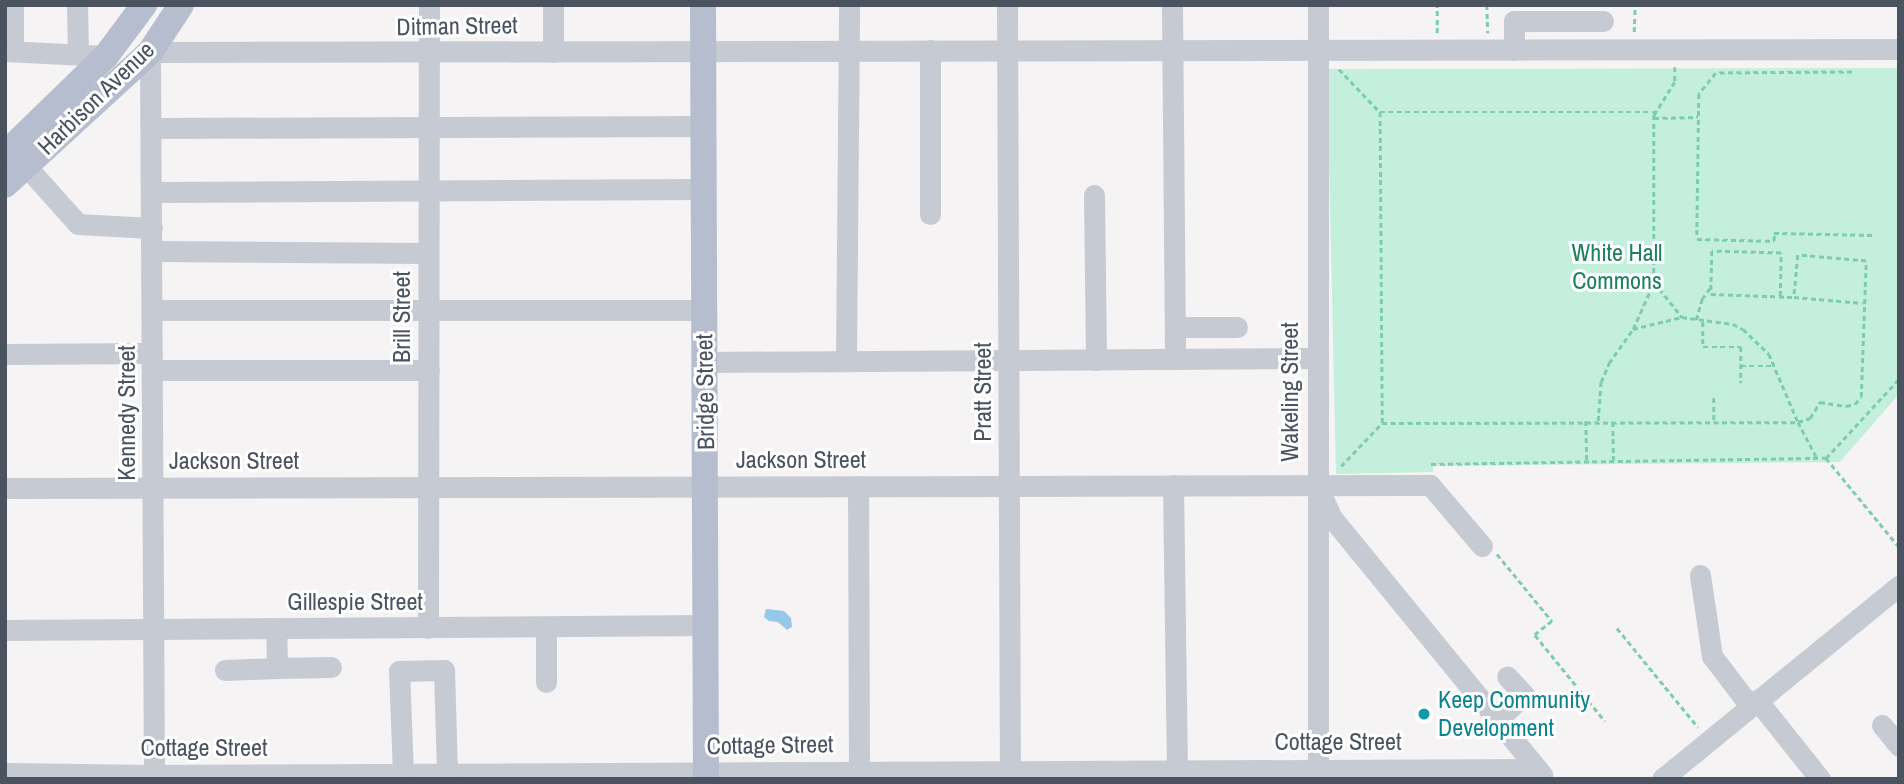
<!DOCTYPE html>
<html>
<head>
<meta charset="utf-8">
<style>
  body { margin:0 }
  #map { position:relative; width:1904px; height:784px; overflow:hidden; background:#f5f3f3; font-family:"Archivo Narrow",sans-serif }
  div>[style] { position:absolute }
  .green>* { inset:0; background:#c5efdd }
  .water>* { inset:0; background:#95c8e9 }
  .path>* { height:2.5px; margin-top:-1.25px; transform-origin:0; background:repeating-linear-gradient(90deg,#7ecbb3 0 5px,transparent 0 8.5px) }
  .minor>* { height:21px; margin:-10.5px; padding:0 10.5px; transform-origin:10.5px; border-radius:10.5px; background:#c5cad3 }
  .major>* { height:26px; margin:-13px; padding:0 13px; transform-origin:13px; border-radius:13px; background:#b5bdcf }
  .dots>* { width:19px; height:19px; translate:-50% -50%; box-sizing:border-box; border:4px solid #fff; border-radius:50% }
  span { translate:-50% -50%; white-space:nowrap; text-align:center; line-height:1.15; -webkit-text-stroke:6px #fff; paint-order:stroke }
  .street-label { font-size:24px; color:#4b5260 }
  .park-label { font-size:24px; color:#1d8060 }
  .culture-label { font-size:24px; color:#0d838f }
  .left { translate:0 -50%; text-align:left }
  .frame { position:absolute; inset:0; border:7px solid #4b5260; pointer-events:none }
</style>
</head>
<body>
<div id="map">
  <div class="green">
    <i style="clip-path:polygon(1899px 68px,1899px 394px,1840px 462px,1433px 466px,1433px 472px,1336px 474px,1327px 69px)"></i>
  </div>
  <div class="water">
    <i style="clip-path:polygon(766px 609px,784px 611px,791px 618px,792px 627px,787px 630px,778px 622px,769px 621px,764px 617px)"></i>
  </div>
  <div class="path">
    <i style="left:1487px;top:5px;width:28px;rotate:88deg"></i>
    <i style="left:1634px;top:32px;width:27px;rotate:-88deg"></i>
    <i style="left:1437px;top:33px;width:28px;rotate:-90deg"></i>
    <i style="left:1675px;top:67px;width:15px;rotate:90deg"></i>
    <i style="left:1675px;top:82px;width:39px;rotate:122deg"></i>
    <i style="left:1654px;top:115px;width:167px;rotate:90deg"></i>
    <i style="left:1654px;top:282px;width:45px;rotate:51.3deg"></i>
    <i style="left:1339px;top:69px;width:59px;rotate:46.4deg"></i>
    <i style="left:1852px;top:72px;width:136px;rotate:179.6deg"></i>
    <i style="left:1716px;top:73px;width:27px;rotate:129deg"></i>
    <i style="left:1699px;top:94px;width:145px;rotate:90.8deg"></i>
    <i style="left:1697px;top:239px;width:77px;rotate:1.5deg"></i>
    <i style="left:1774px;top:241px;width:8px;rotate:-90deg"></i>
    <i style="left:1774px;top:233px;width:100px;rotate:1.1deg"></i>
    <i style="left:1654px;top:118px;width:44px;rotate:-1.3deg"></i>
    <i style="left:1780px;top:296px;width:43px;rotate:-88.7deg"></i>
    <i style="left:1781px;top:253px;width:69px;rotate:-178.3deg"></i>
    <i style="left:1712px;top:251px;width:43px;rotate:91.3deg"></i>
    <i style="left:1711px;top:294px;width:82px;rotate:2.1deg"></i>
    <i style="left:1696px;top:320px;width:22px;rotate:-74deg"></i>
    <i style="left:1702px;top:299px;width:14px;rotate:-54deg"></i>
    <i style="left:1703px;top:322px;width:25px;rotate:90deg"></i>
    <i style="left:1703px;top:347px;width:38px"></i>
    <i style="left:1741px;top:347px;width:36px;rotate:90deg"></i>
    <i style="left:1633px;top:329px;width:51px;rotate:-65.9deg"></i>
    <i style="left:1741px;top:366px;width:32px"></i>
    <i style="left:1714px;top:398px;width:24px;rotate:90deg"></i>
    <i style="left:1586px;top:421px;width:41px;rotate:88.6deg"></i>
    <i style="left:1598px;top:421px;width:39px;rotate:-86deg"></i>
    <i style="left:1601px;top:382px;width:21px;rotate:-67deg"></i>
    <i style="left:1609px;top:363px;width:42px;rotate:-54.8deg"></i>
    <i style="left:1633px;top:329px;width:50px;rotate:-13.8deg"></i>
    <i style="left:1682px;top:317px;width:51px;rotate:7.8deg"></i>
    <i style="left:1733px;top:324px;width:11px;rotate:27deg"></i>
    <i style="left:1743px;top:329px;width:36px;rotate:44deg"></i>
    <i style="left:1769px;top:354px;width:74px;rotate:66.9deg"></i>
    <i style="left:1798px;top:422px;width:13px;rotate:-18deg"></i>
    <i style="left:1810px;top:418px;width:19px;rotate:-58deg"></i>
    <i style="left:1820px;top:402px;width:26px;rotate:9deg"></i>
    <i style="left:1846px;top:406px;width:9px;rotate:-13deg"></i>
    <i style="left:1855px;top:404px;width:9px;rotate:-49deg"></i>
    <i style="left:1861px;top:397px;width:136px;rotate:-87.9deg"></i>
    <i style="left:1866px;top:261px;width:68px;rotate:-175deg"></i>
    <i style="left:1798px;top:255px;width:42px;rotate:95.4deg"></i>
    <i style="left:1794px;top:297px;width:69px;rotate:5deg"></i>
    <i style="left:1613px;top:422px;width:39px;rotate:89deg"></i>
    <i style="left:1382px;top:423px;width:311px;rotate:-90.4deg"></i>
    <i style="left:1380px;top:112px;width:276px"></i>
    <i style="left:1826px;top:458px;width:115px;rotate:50.6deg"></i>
    <i style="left:1826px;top:458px;width:108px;rotate:-47.3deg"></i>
    <i style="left:1431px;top:464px;width:395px;rotate:-0.9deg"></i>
    <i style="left:1341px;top:466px;width:59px;rotate:-46.4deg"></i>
    <i style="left:1382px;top:423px;width:416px;rotate:-0.1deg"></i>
    <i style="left:1798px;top:422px;width:41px;rotate:62.2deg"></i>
    <i style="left:1497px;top:554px;width:87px;rotate:50.6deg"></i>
    <i style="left:1552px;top:621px;width:22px;rotate:141deg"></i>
    <i style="left:1535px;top:635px;width:111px;rotate:50.9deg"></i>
    <i style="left:1617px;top:628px;width:128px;rotate:50.7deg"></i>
  </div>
  <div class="minor">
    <i style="left:13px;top:5px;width:46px;rotate:90deg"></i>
    <i style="left:77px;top:5px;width:49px;rotate:88.8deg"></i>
    <i style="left:1007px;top:5px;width:774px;rotate:89.78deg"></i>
    <i style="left:1172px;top:5px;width:354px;rotate:89.5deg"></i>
    <i style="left:930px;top:50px;width:164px;rotate:90deg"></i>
    <i style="left:1514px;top:50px;width:29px;rotate:-90deg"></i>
    <i style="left:1514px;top:21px;width:89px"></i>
    <i style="left:5px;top:51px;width:101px;rotate:2.8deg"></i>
    <i style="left:553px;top:52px;width:47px;rotate:-90deg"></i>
    <i style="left:152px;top:128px;width:552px;rotate:-0.21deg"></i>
    <i style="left:25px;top:165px;width:79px;rotate:48.1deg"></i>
    <i style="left:78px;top:224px;width:74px;rotate:3.1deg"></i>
    <i style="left:153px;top:192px;width:551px;rotate:-0.31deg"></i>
    <i style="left:1094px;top:195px;width:165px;rotate:89.3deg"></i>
    <i style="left:153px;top:251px;width:275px;rotate:0.4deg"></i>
    <i style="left:154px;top:310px;width:550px"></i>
    <i style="left:1175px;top:327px;width:62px"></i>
    <i style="left:5px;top:354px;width:147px;rotate:-0.4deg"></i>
    <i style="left:846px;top:361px;width:356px;rotate:-89.5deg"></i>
    <i style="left:706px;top:362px;width:611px;rotate:-0.38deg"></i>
    <i style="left:152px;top:370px;width:277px"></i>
    <i style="left:1173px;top:485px;width:294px;rotate:89.2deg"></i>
    <i style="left:858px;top:486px;width:293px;rotate:89.8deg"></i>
    <i style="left:5px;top:488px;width:1425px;rotate:-0.12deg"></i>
    <i style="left:1430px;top:485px;width:80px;rotate:49.6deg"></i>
    <i style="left:1322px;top:496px;width:24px;rotate:66deg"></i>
    <i style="left:1332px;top:518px;width:332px;rotate:50.7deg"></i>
    <i style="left:1700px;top:575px;width:82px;rotate:81.6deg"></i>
    <i style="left:1712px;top:656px;width:63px;rotate:52.8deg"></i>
    <i style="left:428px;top:628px;width:623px;rotate:-89.91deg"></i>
    <i style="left:5px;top:630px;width:700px;rotate:-0.41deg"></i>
    <i style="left:277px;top:668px;width:54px;rotate:-1.1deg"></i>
    <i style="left:225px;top:670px;width:52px;rotate:-2.2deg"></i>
    <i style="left:277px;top:668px;width:39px;rotate:-91deg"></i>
    <i style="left:546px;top:682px;width:55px;rotate:-90deg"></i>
    <i style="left:1757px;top:700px;width:101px;rotate:51.4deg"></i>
    <i style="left:1497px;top:720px;width:37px;rotate:-43deg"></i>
    <i style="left:1524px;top:695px;width:25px;rotate:-132deg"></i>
    <i style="left:1882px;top:725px;width:27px;rotate:51deg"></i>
    <i style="left:5px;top:773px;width:149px;rotate:0.8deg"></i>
    <i style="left:154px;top:775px;width:1382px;rotate:-0.25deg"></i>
    <i style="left:403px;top:774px;width:103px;rotate:-92.2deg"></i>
    <i style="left:399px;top:671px;width:45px;rotate:-1.3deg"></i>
    <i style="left:444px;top:670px;width:104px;rotate:88.3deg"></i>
    <i style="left:154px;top:775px;width:723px;rotate:-90.32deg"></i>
    <i style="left:150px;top:52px;width:1749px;rotate:-0.1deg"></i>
    <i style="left:1318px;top:779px;width:774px;rotate:-90deg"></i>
    <i style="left:1662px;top:779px;width:306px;rotate:-39.2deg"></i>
  </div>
  <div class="major">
    <i style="left:703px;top:5px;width:774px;rotate:89.78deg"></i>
    <i style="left:5px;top:154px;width:141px;rotate:-44.1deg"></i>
    <i style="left:106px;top:56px;width:64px;rotate:-53.3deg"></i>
    <i style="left:5px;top:185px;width:197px;rotate:-42.5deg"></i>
    <i style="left:150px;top:52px;width:56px;rotate:-56.6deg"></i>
  </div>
  <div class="dots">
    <i style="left:1424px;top:714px;background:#0f9aa8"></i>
  </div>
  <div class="street-label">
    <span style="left:457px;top:26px;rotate:-1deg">Ditman Street</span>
    <span style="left:96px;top:98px;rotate:-44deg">Harbison Avenue</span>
    <span style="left:402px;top:317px;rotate:-90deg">Brill Street</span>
    <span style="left:705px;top:392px;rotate:-91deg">Bridge Street</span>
    <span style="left:983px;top:392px;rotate:-90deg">Pratt Street</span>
    <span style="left:1290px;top:392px;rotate:-90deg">Wakeling Street</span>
    <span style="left:127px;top:413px;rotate:-90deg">Kennedy Street</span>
    <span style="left:801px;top:460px">Jackson Street</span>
    <span style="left:234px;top:461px">Jackson Street</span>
    <span style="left:355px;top:602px">Gillespie Street</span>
    <span style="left:1338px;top:742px">Cottage Street</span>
    <span style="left:770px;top:745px;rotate:-1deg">Cottage Street</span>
    <span style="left:204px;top:748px">Cottage Street</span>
  </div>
  <div class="park-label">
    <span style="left:1617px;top:267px">White Hall<br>Commons</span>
  </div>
  <div class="culture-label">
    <span class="left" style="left:1438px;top:714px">Keep Community<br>Development</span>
  </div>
  <div class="frame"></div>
</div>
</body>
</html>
